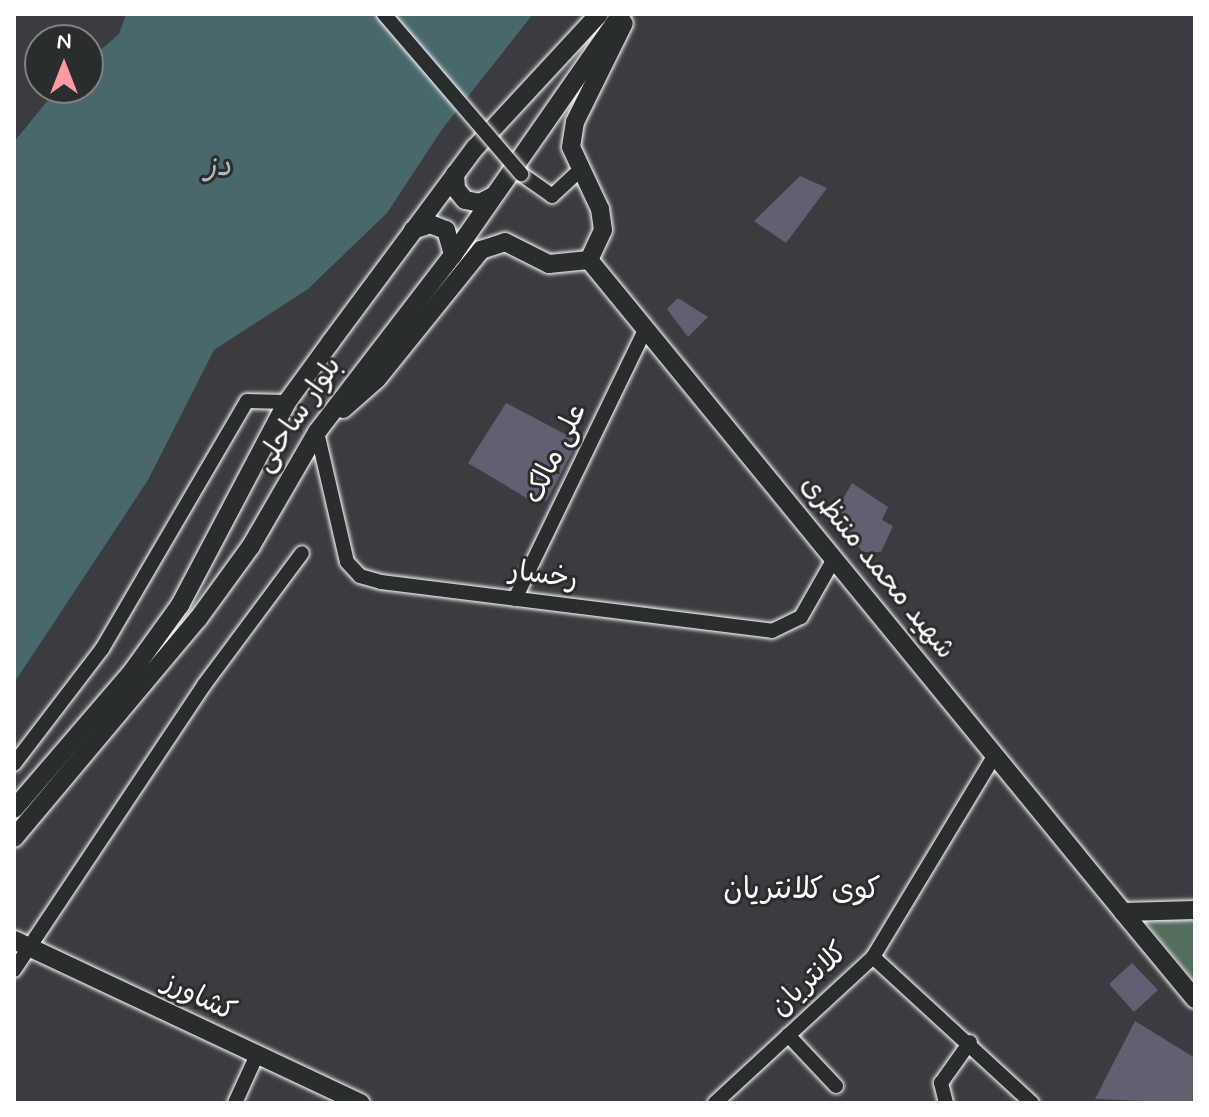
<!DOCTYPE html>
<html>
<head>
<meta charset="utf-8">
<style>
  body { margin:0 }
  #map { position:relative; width:1209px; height:1117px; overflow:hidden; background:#3b3c42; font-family:Mynerve,"Playpen Sans Arabic",sans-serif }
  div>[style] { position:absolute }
  .green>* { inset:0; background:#536e5d }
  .water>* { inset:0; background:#4a686b }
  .building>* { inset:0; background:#625f71 }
  .roads { filter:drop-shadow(0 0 2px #fff) drop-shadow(0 0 2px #fff) }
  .street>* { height:14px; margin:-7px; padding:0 7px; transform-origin:7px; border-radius:7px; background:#2a2d2e }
  .secondary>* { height:18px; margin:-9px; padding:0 9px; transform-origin:9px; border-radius:9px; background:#2a2d2e }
  .bridges { filter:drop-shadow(0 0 2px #fff) drop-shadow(0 0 2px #fff) }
  .street-bridge>* { height:14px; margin:-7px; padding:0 7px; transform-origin:7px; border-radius:7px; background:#2a2d2e }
  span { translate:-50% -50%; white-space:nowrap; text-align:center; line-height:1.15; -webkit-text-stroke:6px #2a2d2e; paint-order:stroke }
  .street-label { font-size:28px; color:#fff }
  .water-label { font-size:30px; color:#aebbbc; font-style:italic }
  .neighbourhood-label { font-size:30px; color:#fff }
  .frame { position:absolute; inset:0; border:16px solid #fff; pointer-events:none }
  .north { position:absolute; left:24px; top:24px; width:80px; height:80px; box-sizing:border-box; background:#2a2d2e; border:2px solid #7f8182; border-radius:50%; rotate:0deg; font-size:22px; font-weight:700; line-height:32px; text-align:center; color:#fff }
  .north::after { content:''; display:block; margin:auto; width:28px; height:36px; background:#ff9aa2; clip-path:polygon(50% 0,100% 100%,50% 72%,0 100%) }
</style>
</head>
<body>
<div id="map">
  <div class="green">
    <i style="clip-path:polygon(1195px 919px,1195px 982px,1145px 921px)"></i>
  </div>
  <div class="water">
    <i style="clip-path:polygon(126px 14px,533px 14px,443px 128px,387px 213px,308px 289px,214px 350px,148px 480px,14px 683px,14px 142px,58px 88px,88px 88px,88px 61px,119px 34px)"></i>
  </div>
  <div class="building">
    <i style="clip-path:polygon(800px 176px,827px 188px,786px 243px,754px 221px)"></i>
    <i style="clip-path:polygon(678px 298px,708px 317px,688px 337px,667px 309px)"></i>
    <i style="clip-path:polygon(506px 403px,578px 441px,547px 500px,535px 503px,468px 463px)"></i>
    <i style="clip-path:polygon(852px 483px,888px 507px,882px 520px,893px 526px,881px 552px,863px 552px,833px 517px)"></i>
    <i style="clip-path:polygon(1132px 963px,1158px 990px,1134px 1012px,1109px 984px)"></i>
    <i style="clip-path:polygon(1135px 1021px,1195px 1058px,1195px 1103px,1095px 1099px)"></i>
  </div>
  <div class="roads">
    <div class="street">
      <i style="left:521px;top:174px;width:38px;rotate:35deg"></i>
      <i style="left:552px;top:196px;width:35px;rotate:-43deg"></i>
      <i style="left:317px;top:432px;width:133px;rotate:77deg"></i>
      <i style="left:347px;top:562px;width:19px;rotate:47deg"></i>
      <i style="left:360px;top:576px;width:22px;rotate:16deg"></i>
      <i style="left:381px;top:582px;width:394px;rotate:7.1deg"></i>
      <i style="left:772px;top:631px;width:32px;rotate:-26deg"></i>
      <i style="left:801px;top:617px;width:67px;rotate:-60.4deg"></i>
      <i style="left:515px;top:599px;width:297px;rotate:-64.2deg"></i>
      <i style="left:14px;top:764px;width:145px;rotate:-52.6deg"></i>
      <i style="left:102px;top:649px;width:287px;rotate:-59.7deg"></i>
      <i style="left:247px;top:401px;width:40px;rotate:1.4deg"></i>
      <i style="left:873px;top:957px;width:216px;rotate:42.6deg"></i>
      <i style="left:14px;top:970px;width:343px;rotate:-56.3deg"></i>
      <i style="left:204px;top:685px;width:164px;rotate:-53.4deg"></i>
      <i style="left:788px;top:1035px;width:70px;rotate:46.7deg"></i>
      <i style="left:235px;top:1103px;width:51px;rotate:-65.5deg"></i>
      <i style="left:715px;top:1103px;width:215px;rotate:-42.7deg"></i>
      <i style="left:873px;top:957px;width:236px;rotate:-58.9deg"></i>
      <i style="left:946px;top:1103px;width:21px;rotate:-104deg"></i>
      <i style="left:941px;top:1083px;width:50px;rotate:-54.7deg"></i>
    </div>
    <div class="secondary">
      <i style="left:455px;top:174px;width:15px;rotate:86deg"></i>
      <i style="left:456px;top:189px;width:14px;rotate:51deg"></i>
      <i style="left:465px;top:200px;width:15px;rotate:11deg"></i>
      <i style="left:480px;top:203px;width:15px;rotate:-28deg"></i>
      <i style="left:413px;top:230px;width:18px;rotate:-19deg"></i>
      <i style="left:430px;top:224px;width:17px;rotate:21deg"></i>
      <i style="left:446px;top:230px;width:26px;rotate:74deg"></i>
      <i style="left:589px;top:260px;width:843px;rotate:50.68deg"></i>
      <i style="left:343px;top:409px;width:45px;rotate:-41.4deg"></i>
      <i style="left:377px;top:379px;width:166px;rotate:-51.1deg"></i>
      <i style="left:481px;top:250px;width:25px;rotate:-18deg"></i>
      <i style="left:505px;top:242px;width:49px;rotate:26.6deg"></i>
      <i style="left:549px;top:264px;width:40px;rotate:-5.7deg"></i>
      <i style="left:589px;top:260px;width:33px;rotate:-65deg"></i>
      <i style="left:603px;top:230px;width:21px;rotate:-98deg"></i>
      <i style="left:600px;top:209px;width:68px;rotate:-115.1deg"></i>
      <i style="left:571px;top:147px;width:25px;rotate:-81deg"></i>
      <i style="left:575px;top:122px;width:110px;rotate:-63.7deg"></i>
      <i style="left:14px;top:809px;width:179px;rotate:-49.3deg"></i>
      <i style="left:131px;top:673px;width:84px;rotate:-54.2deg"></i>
      <i style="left:180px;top:605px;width:229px;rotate:-62.2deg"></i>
      <i style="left:287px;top:402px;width:73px;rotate:-53.9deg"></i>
      <i style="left:330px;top:343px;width:243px;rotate:-53.4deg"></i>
      <i style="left:475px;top:148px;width:183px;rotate:-47.2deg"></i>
      <i style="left:14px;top:838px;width:286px;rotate:-50deg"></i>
      <i style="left:198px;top:619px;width:90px;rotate:-54deg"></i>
      <i style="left:251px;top:546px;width:132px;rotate:-59.9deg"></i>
      <i style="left:317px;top:432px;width:223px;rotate:-52.5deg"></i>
      <i style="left:453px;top:255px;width:294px;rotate:-55.1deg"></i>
      <i style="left:1195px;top:910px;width:72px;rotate:178.4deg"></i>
      <i style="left:1123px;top:912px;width:113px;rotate:50.4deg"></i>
      <i style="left:14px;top:940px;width:383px;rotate:25.2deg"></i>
    </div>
  </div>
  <div class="bridges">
    <div class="street-bridge">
      <i style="left:384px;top:14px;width:211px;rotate:49.4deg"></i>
    </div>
  </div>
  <div class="street-label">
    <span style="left:299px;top:415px;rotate:-56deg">بلوار ساحلی</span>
    <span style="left:556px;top:454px;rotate:-64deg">علی مالک</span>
    <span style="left:877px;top:568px;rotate:51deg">شهید محمد منتظری</span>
    <span style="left:543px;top:576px;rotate:8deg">رخسار</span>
    <span style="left:810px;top:980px;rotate:-43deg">کلانتریان</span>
    <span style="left:199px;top:998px;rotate:26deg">کشاورز</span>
  </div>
  <div class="water-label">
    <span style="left:218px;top:167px">دز</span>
  </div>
  <div class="neighbourhood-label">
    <span style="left:802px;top:890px">کوی کلانتریان</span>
  </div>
  <div class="frame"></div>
  <div class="north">N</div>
</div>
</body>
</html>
